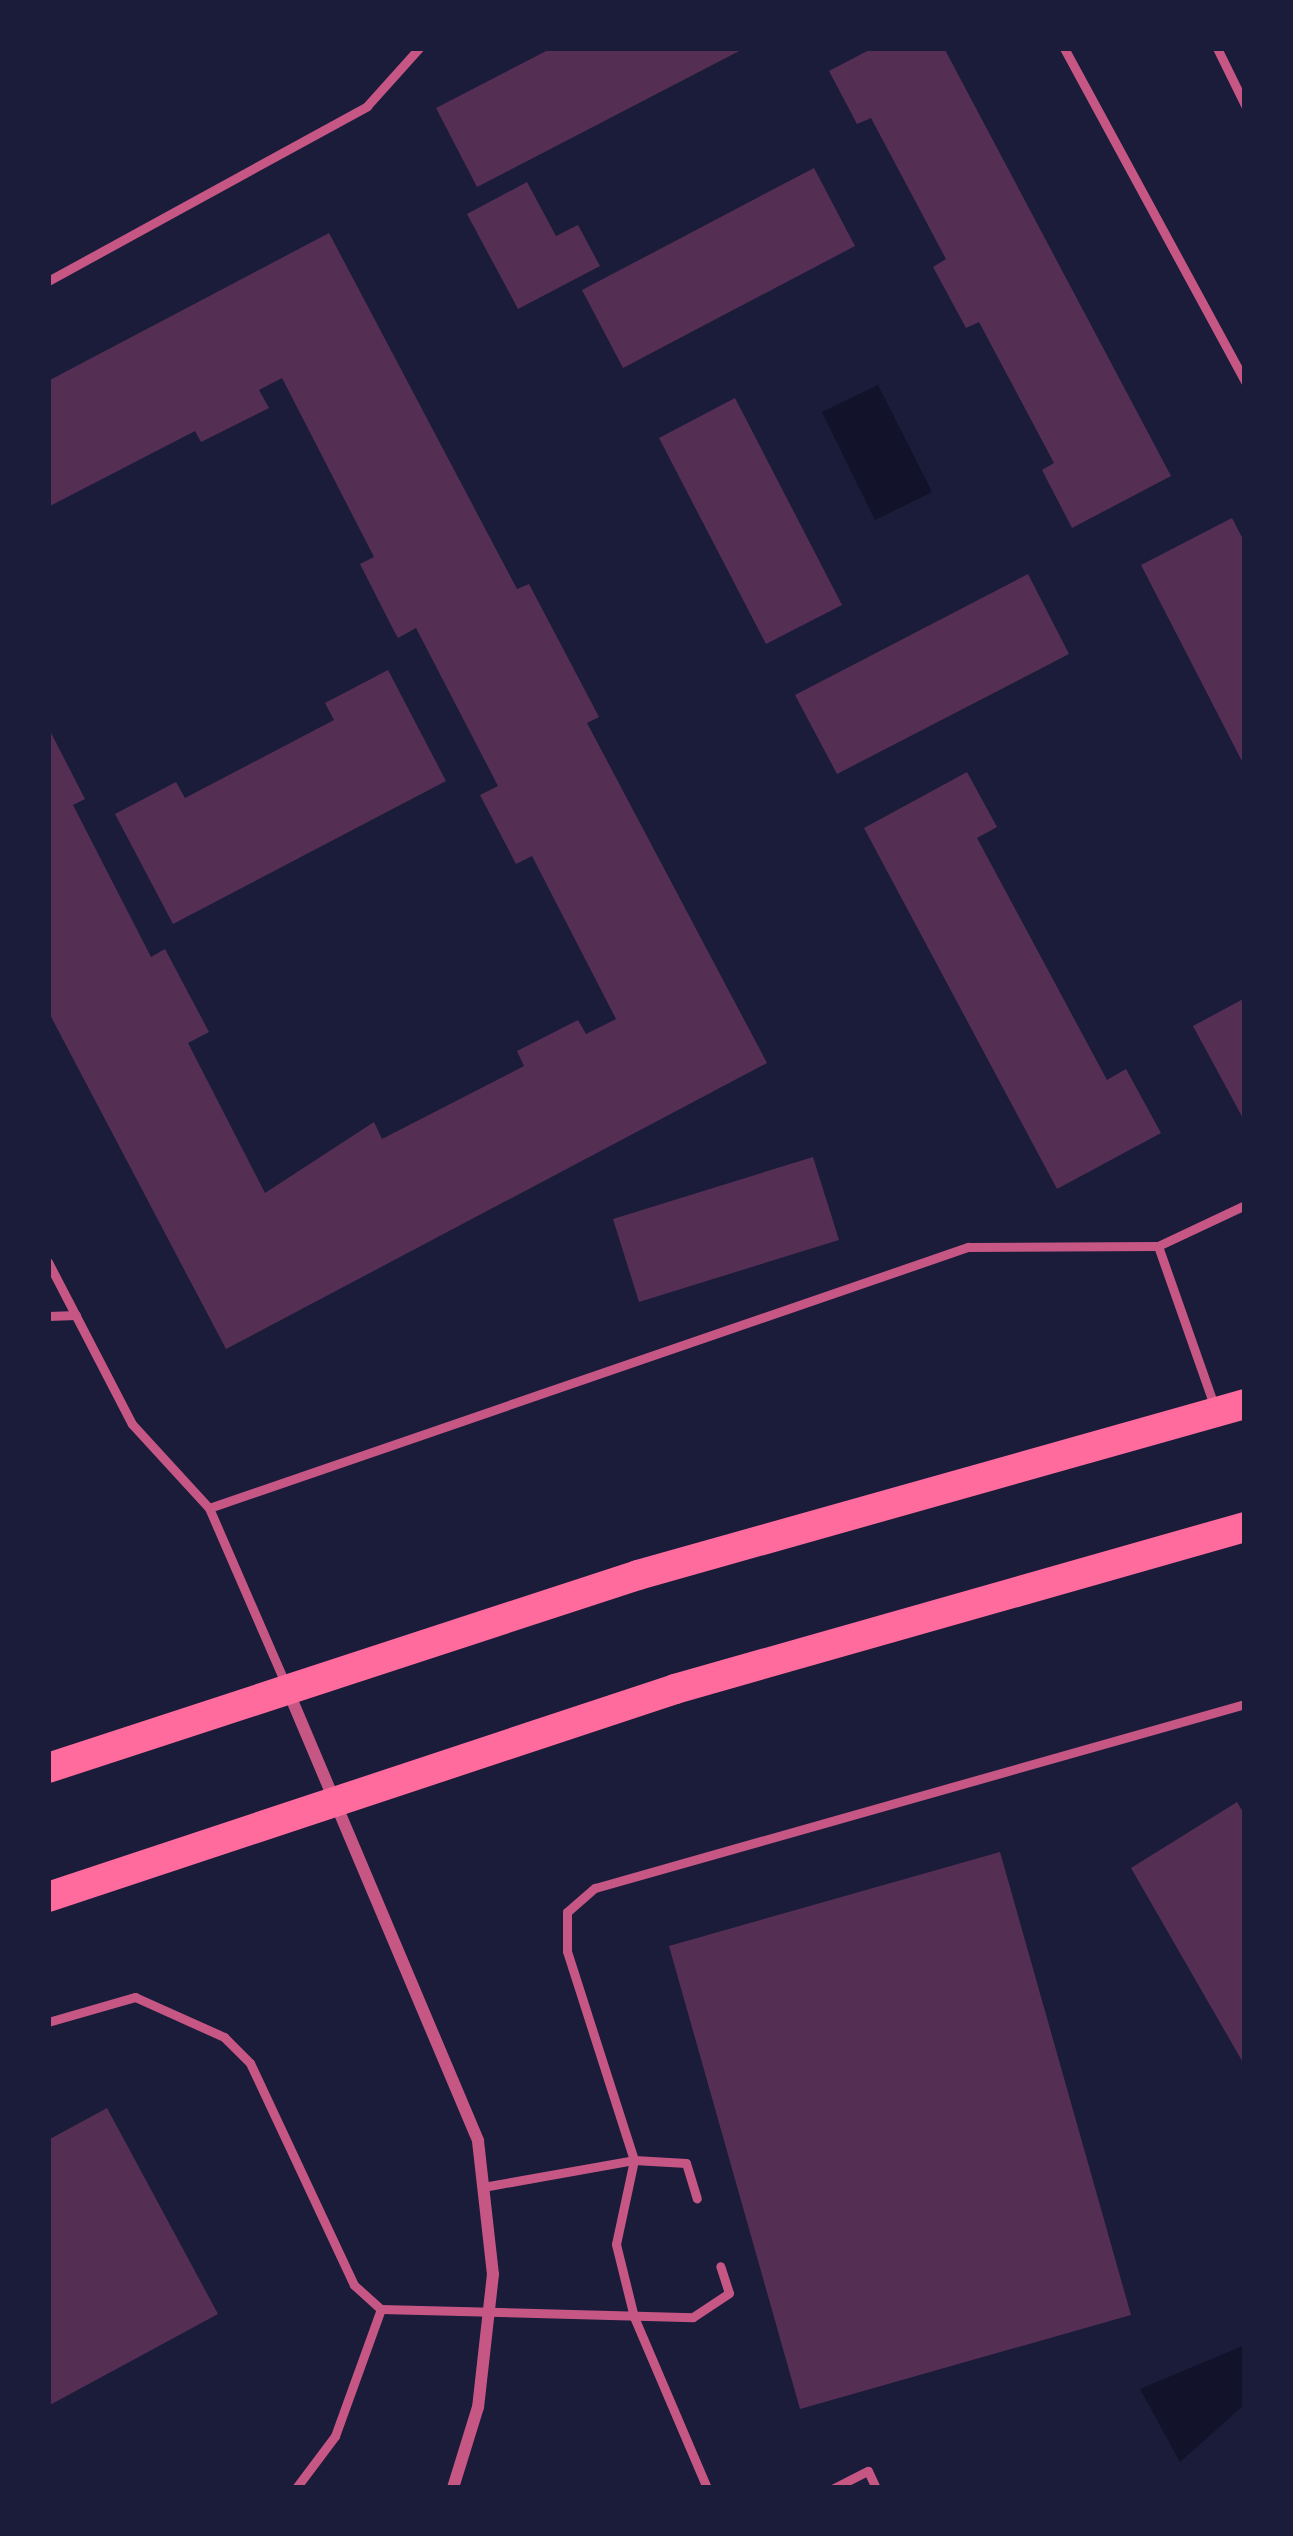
<!DOCTYPE html>
<html>
<head>
<meta charset="utf-8">
<style>
  body { margin:0 }
  #map { position:relative; width:1293px; height:2536px; overflow:hidden; background:#1b1b3a; font-family:Poppins,sans-serif }
  div>[style] { position:absolute }
  .water>* { inset:0; background:#12122b }
  .building>* { inset:0; background:#542f53 }
  .service>* { height:9px; margin:-4.5px; padding:0 4.5px; transform-origin:4.5px; border-radius:4.5px; background:#c65784 }
  .minor>* { height:12px; margin:-6px; padding:0 6px; transform-origin:6px; border-radius:6px; background:#c65784 }
  .primary>* { height:30px; margin:-15px; padding:0 15px; transform-origin:15px; border-radius:15px; background:#ff6b9d }
  span { translate:-50% -50%; white-space:nowrap; text-align:center; line-height:1.15; -webkit-text-stroke:9px #1b1b3a; paint-order:stroke }
  .frame { position:absolute; inset:0; border:51px solid #1b1b3a; pointer-events:none }
</style>
</head>
<body>
<div id="map">
  <div class="water">
    <i style="clip-path:polygon(878px 385px,932px 492px,875px 520px,822px 412px)"></i>
    <i style="clip-path:polygon(1245px 2345px,1245px 2404px,1180px 2462px,1140px 2389px)"></i>
  </div>
  <div class="building">
    <i style="clip-path:polygon(552px 48px,745px 48px,477px 187px,436px 108px)"></i>
    <i style="clip-path:polygon(873px 48px,944px 48px,1171px 476px,1072px 528px,1042px 470px,1054px 463px,979px 322px,966px 328px,933px 267px,946px 259px,871px 118px,857px 124px,829px 71px)"></i>
    <i style="clip-path:polygon(814px 168px,855px 246px,623px 368px,582px 290px)"></i>
    <i style="clip-path:polygon(527px 182px,556px 236px,578px 225px,600px 266px,518px 309px,467px 214px)"></i>
    <i style="clip-path:polygon(329px 233px,517px 589px,529px 584px,599px 717px,587px 723px,767px 1063px,226px 1349px,48px 1011px,48px 727px,85px 799px,73px 805px,151px 957px,165px 949px,209px 1032px,188px 1043px,265px 1193px,374px 1122px,382px 1139px,524px 1066px,517px 1051px,578px 1020px,586px 1034px,616px 1019px,532px 856px,516px 864px,480px 795px,498px 786px,416px 628px,398px 638px,393px 629px,360px 564px,374px 557px,282px 378px,259px 390px,269px 408px,201px 442px,195px 431px,48px 507px,48px 381px)"></i>
    <i style="clip-path:polygon(735px 398px,842px 605px,766px 644px,659px 438px)"></i>
    <i style="clip-path:polygon(1232px 518px,1245px 543px,1245px 767px,1141px 565px)"></i>
    <i style="clip-path:polygon(1028px 574px,1069px 654px,837px 774px,795px 695px)"></i>
    <i style="clip-path:polygon(388px 670px,446px 781px,173px 924px,115px 814px,176px 782px,185px 798px,334px 720px,325px 703px)"></i>
    <i style="clip-path:polygon(967px 772px,997px 827px,977px 838px,1107px 1080px,1126px 1069px,1161px 1133px,1057px 1189px,864px 828px)"></i>
    <i style="clip-path:polygon(1245px 998px,1245px 1122px,1193px 1026px)"></i>
    <i style="clip-path:polygon(813px 1157px,839px 1240px,639px 1302px,613px 1219px)"></i>
    <i style="clip-path:polygon(1237px 1802px,1245px 1815px,1245px 2066px,1131px 1868px)"></i>
    <i style="clip-path:polygon(1000px 1852px,1131px 2315px,800px 2409px,669px 1946px)"></i>
    <i style="clip-path:polygon(107px 2108px,218px 2314px,48px 2406px,48px 2140px)"></i>
  </div>
  <div class="service">
    <i style="left:1064px;top:48px;width:380px;rotate:61.5deg"></i>
    <i style="left:1217px;top:48px;width:64px;rotate:63.8deg"></i>
    <i style="left:48px;top:281px;width:364px;rotate:-28.7deg"></i>
    <i style="left:367px;top:106px;width:78px;rotate:-48.1deg"></i>
    <i style="left:1158px;top:1246px;width:169px;rotate:70.6deg"></i>
    <i style="left:48px;top:1262px;width:182px;rotate:62.6deg"></i>
    <i style="left:132px;top:1424px;width:114px;rotate:47.5deg"></i>
    <i style="left:209px;top:1508px;width:803px;rotate:-18.98deg"></i>
    <i style="left:968px;top:1247px;width:190px;rotate:-0.3deg"></i>
    <i style="left:1158px;top:1246px;width:96px;rotate:-25.2deg"></i>
    <i style="left:48px;top:1316px;width:28px;rotate:-2deg"></i>
    <i style="left:209px;top:1508px;width:193px;rotate:66.5deg"></i>
    <i style="left:48px;top:2022px;width:91px;rotate:-16deg"></i>
    <i style="left:135px;top:1997px;width:98px;rotate:24.2deg"></i>
    <i style="left:224px;top:2037px;width:37px;rotate:45deg"></i>
    <i style="left:250px;top:2063px;width:245px;rotate:64.9deg"></i>
    <i style="left:354px;top:2285px;width:36px;rotate:42deg"></i>
    <i style="left:381px;top:2309px;width:312px;rotate:1.5deg"></i>
    <i style="left:693px;top:2317px;width:43px;rotate:-33.7deg"></i>
    <i style="left:729px;top:2293px;width:28px;rotate:-108deg"></i>
    <i style="left:483px;top:2187px;width:153px;rotate:-10.1deg"></i>
    <i style="left:634px;top:2160px;width:52px;rotate:3.3deg"></i>
    <i style="left:686px;top:2163px;width:37px;rotate:73deg"></i>
    <i style="left:296px;top:2488px;width:65px;rotate:-53.1deg"></i>
    <i style="left:335px;top:2436px;width:135px;rotate:-70.1deg"></i>
    <i style="left:707px;top:2488px;width:186px;rotate:-113.1deg"></i>
    <i style="left:634px;top:2317px;width:75px;rotate:-103.9deg"></i>
    <i style="left:616px;top:2244px;width:86px;rotate:-77.9deg"></i>
    <i style="left:634px;top:2160px;width:219px;rotate:-107.8deg"></i>
    <i style="left:567px;top:1951px;width:39px;rotate:-90deg"></i>
    <i style="left:567px;top:1912px;width:37px;rotate:-41deg"></i>
    <i style="left:595px;top:1888px;width:676px;rotate:-15.81deg"></i>
    <i style="left:834px;top:2488px;width:38px;rotate:-27deg"></i>
    <i style="left:868px;top:2471px;width:19px;rotate:65deg"></i>
  </div>
  <div class="minor">
    <i style="left:289px;top:1693px;width:486px;rotate:67.1deg"></i>
    <i style="left:478px;top:2141px;width:134px;rotate:83.6deg"></i>
    <i style="left:493px;top:2274px;width:134px;rotate:96.4deg"></i>
    <i style="left:478px;top:2407px;width:85px;rotate:107.2deg"></i>
  </div>
  <div class="primary">
    <i style="left:48px;top:1768px;width:621px;rotate:-18.11deg"></i>
    <i style="left:638px;top:1575px;width:631px;rotate:-15.73deg"></i>
    <i style="left:48px;top:1897px;width:661px;rotate:-18.35deg"></i>
    <i style="left:675px;top:1689px;width:593px;rotate:-15.87deg"></i>
  </div>
  <div class="frame"></div>
</div>
</body>
</html>
